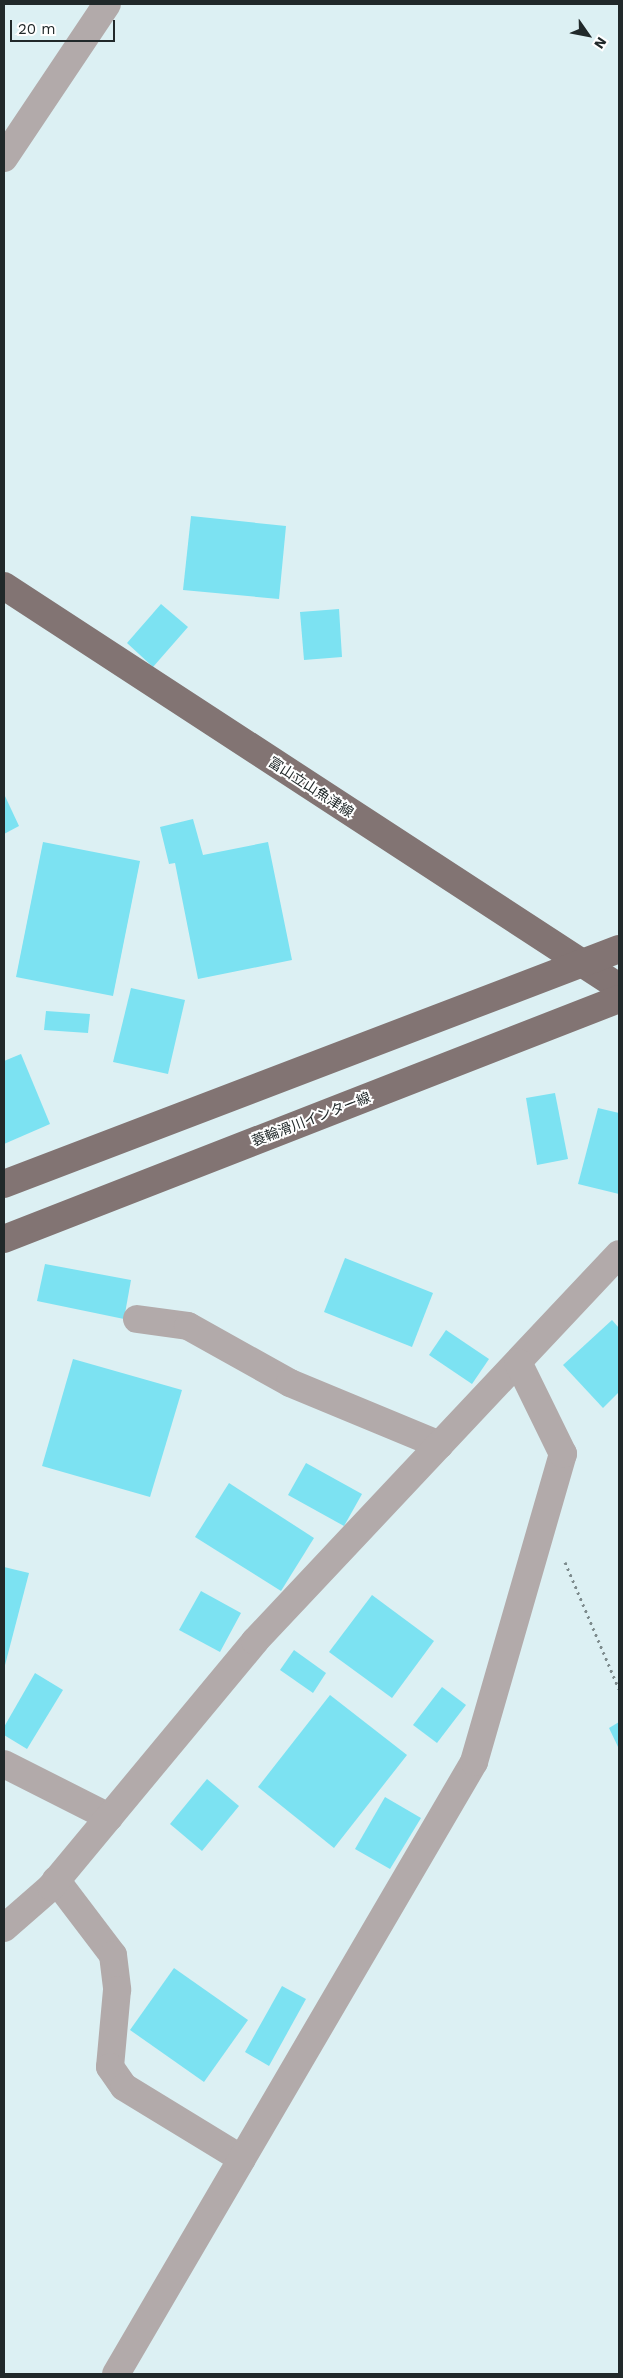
<!DOCTYPE html>
<html>
<head>
<meta charset="utf-8">
<style>
  body { margin:0 }
  #map { position:relative; width:623px; height:2378px; overflow:hidden; background:#dcf0f3; font-family:"Work Sans","Noto Sans JP",sans-serif }
  div>[style] { position:absolute }
  .building>* { inset:0; background:#7ce2f2 }
  .path>* { height:3px; margin-top:-1.5px; transform-origin:0; background:repeating-linear-gradient(90deg,#7d8b8d 0 2.5px,transparent 0 6.5px) }
  .minor>* { height:28px; margin:-14px; padding:0 14px; transform-origin:14px; border-radius:14px; background:#b2aaaa }
  .major>* { height:28px; margin:-14px; padding:0 14px; transform-origin:14px; border-radius:14px; background:#827473 }
  span { translate:-50% -50%; white-space:nowrap; text-align:center; line-height:1.15; -webkit-text-stroke:4px #fff; paint-order:stroke }
  .street-label { font-size:14px; color:#21292a }
  .frame { position:absolute; inset:0; border:5px solid #21292a; pointer-events:none }
  .north { position:absolute; left:563px; top:10px; width:50px; height:50px; -webkit-text-stroke:4px #fff; paint-order:stroke; rotate:123deg; font-size:14px; font-weight:700; line-height:20px; text-align:center; color:#21292a }
  .north::after { content:''; display:block; margin:auto; width:18px; height:22px; background:#21292a; clip-path:polygon(50% 0,100% 100%,50% 72%,0 100%) }
  .scale { position:absolute; left:10px; top:20px; width:105px; height:22px; box-sizing:border-box; border:2px solid #21292a; border-top:0; padding-left:6px; font-size:15px; line-height:18px; white-space:nowrap; color:#21292a; -webkit-text-stroke:4px #fff; paint-order:stroke }
</style>
</head>
<body>
<div id="map">
  <div class="building">
    <i style="clip-path:polygon(191px 516px,286px 526px,279px 599px,183px 590px)"></i>
    <i style="clip-path:polygon(161px 604px,188px 627px,153px 667px,127px 643px)"></i>
    <i style="clip-path:polygon(339px 609px,342px 657px,304px 660px,300px 612px)"></i>
    <i style="clip-path:polygon(4px 794px,19px 826px,4px 834px)"></i>
    <i style="clip-path:polygon(193px 819px,203px 855px,268px 842px,292px 960px,198px 979px,175px 863px,169px 864px,160px 827px)"></i>
    <i style="clip-path:polygon(43px 842px,140px 861px,113px 996px,16px 977px)"></i>
    <i style="clip-path:polygon(131px 988px,185px 1000px,168px 1074px,113px 1062px)"></i>
    <i style="clip-path:polygon(46px 1011px,90px 1014px,88px 1033px,44px 1030px)"></i>
    <i style="clip-path:polygon(21px 1054px,50px 1124px,4px 1144px,4px 1061px)"></i>
    <i style="clip-path:polygon(555px 1093px,568px 1159px,537px 1165px,526px 1098px)"></i>
    <i style="clip-path:polygon(598px 1108px,619px 1113px,619px 1194px,578px 1184px)"></i>
    <i style="clip-path:polygon(345px 1258px,433px 1293px,412px 1347px,324px 1312px)"></i>
    <i style="clip-path:polygon(45px 1264px,131px 1280px,124px 1319px,37px 1301px)"></i>
    <i style="clip-path:polygon(612px 1320px,619px 1328px,619px 1392px,603px 1408px,563px 1365px)"></i>
    <i style="clip-path:polygon(446px 1330px,489px 1359px,472px 1384px,429px 1355px)"></i>
    <i style="clip-path:polygon(73px 1359px,182px 1390px,150px 1497px,42px 1466px)"></i>
    <i style="clip-path:polygon(306px 1463px,362px 1494px,344px 1526px,288px 1495px)"></i>
    <i style="clip-path:polygon(229px 1483px,314px 1538px,281px 1591px,195px 1537px)"></i>
    <i style="clip-path:polygon(4px 1567px,29px 1573px,4px 1669px)"></i>
    <i style="clip-path:polygon(201px 1591px,241px 1613px,220px 1652px,179px 1630px)"></i>
    <i style="clip-path:polygon(372px 1595px,434px 1641px,392px 1698px,329px 1652px)"></i>
    <i style="clip-path:polygon(294px 1650px,326px 1673px,313px 1693px,280px 1670px)"></i>
    <i style="clip-path:polygon(35px 1673px,63px 1690px,27px 1749px,4px 1735px,4px 1727px)"></i>
    <i style="clip-path:polygon(442px 1687px,466px 1705px,437px 1743px,413px 1725px)"></i>
    <i style="clip-path:polygon(330px 1695px,407px 1755px,334px 1848px,258px 1787px)"></i>
    <i style="clip-path:polygon(619px 1722px,619px 1749px,609px 1728px)"></i>
    <i style="clip-path:polygon(207px 1779px,239px 1806px,202px 1851px,170px 1824px)"></i>
    <i style="clip-path:polygon(385px 1797px,421px 1818px,390px 1869px,355px 1849px)"></i>
    <i style="clip-path:polygon(174px 1968px,248px 2020px,204px 2082px,130px 2030px)"></i>
    <i style="clip-path:polygon(282px 1986px,306px 1999px,269px 2066px,245px 2052px)"></i>
  </div>
  <div class="path">
    <i style="left:565px;top:1562px;width:138px;rotate:67deg"></i>
  </div>
  <div class="minor">
    <i style="left:4px;top:158px;width:185px;rotate:-56.2deg"></i>
    <i style="left:137px;top:1319px;width:51px;rotate:7.8deg"></i>
    <i style="left:188px;top:1326px;width:117px;rotate:29.2deg"></i>
    <i style="left:290px;top:1383px;width:162px;rotate:22.5deg"></i>
    <i style="left:4px;top:1764px;width:118px;rotate:26.8deg"></i>
    <i style="left:56px;top:1880px;width:94px;rotate:52.8deg"></i>
    <i style="left:113px;top:1955px;width:35px;rotate:83deg"></i>
    <i style="left:117px;top:1990px;width:77px;rotate:95.2deg"></i>
    <i style="left:110px;top:2067px;width:24px;rotate:55deg"></i>
    <i style="left:124px;top:2087px;width:138px;rotate:31.4deg"></i>
    <i style="left:4px;top:1928px;width:62px;rotate:-41.1deg"></i>
    <i style="left:51px;top:1887px;width:320px;rotate:-50.3deg"></i>
    <i style="left:255px;top:1641px;width:531px;rotate:-46.75deg"></i>
    <i style="left:116px;top:2374px;width:709px;rotate:-59.67deg"></i>
    <i style="left:474px;top:1762px;width:321px;rotate:-73.9deg"></i>
    <i style="left:563px;top:1454px;width:102px;rotate:-116.1deg"></i>
  </div>
  <div class="major">
    <i style="left:4px;top:586px;width:734px;rotate:33.11deg"></i>
    <i style="left:4px;top:1184px;width:658px;rotate:-20.91deg"></i>
    <i style="left:4px;top:1239px;width:660px;rotate:-21.32deg"></i>
  </div>
  <div class="street-label">
    <span style="left:311px;top:787px;rotate:33deg">富山立山魚津線</span>
    <span style="left:311px;top:1119px;rotate:-21deg">蓑輪滑川インター線</span>
  </div>
  <div class="frame"></div>
  <div class="north">N</div>
  <div class="scale">20 m</div>
</div>
</body>
</html>
